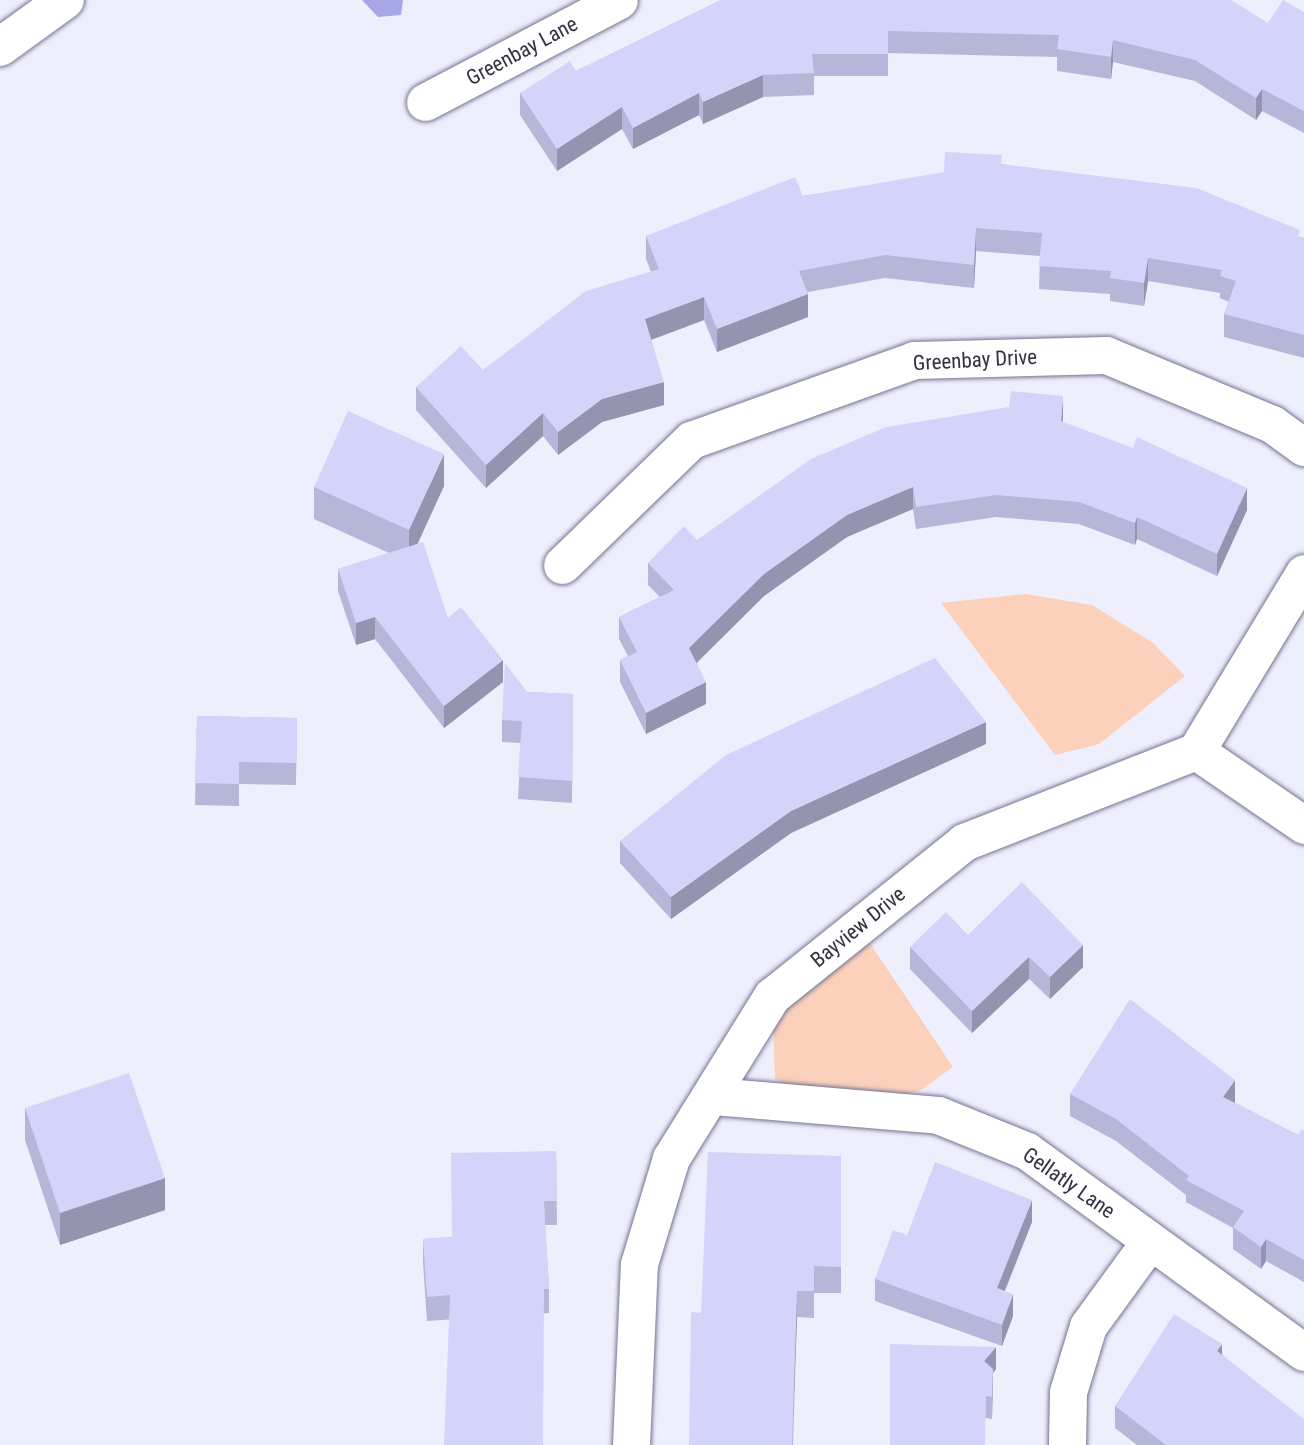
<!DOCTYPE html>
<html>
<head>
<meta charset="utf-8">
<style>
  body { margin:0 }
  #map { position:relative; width:1304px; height:1445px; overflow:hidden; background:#eeeefc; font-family:"Roboto Condensed",sans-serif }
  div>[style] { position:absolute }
  .green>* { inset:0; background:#fbd1bb }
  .water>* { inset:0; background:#a8a7e5 }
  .roads { filter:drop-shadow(0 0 2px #737392) drop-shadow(0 0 2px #737392) }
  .minor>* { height:37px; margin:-18.5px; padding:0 18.5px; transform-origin:18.5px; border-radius:18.5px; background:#fff }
  .tertiary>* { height:38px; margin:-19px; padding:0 19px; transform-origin:19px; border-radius:19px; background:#fff }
  .wall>* { inset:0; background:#b6b6d8 }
  .shaded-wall>* { inset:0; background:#9494b0 }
  .building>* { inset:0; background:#d4d4fb }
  span { translate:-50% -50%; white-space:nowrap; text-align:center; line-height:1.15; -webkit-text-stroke:5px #fdfdfd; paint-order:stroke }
  .street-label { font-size:21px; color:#333340 }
</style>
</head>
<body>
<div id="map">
  <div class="green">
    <i style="clip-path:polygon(1026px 594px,1092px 605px,1153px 643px,1185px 676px,1099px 744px,1055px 755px,941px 603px)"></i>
    <i style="clip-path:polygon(859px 927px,953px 1067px,921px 1090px,865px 1106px,817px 1103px,775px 1079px,772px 996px)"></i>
  </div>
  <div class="water">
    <i style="clip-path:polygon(362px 0,403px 0,401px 15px,378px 17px)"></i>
  </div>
  <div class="roads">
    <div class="minor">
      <i style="left:425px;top:102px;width:219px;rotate:-27.7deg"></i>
      <i style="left:562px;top:565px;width:180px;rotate:-44.1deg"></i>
      <i style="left:691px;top:440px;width:237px;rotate:-19.7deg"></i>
      <i style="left:914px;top:360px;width:192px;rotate:-1.5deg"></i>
      <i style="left:1106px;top:355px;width:180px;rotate:22.6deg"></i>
      <i style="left:1272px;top:424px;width:39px;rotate:36deg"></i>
      <i style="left:1196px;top:751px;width:131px;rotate:34.4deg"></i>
      <i style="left:713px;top:1096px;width:226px;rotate:4.8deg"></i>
      <i style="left:938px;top:1115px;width:96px;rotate:22deg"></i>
      <i style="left:1027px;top:1151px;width:342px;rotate:36deg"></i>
      <i style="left:631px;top:1445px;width:181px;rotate:-87.5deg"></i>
      <i style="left:639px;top:1264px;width:111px;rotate:-73.2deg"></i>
      <i style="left:671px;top:1158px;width:191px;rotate:-58.1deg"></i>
      <i style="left:772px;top:996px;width:246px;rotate:-38.7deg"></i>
      <i style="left:964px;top:842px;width:249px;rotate:-21.4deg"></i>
      <i style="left:1196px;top:751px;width:208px;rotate:-58.8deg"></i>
      <i style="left:1067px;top:1445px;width:53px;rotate:-88.9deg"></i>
      <i style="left:1068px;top:1392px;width:69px;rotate:-73.1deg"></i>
      <i style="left:1088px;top:1326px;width:105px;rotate:-53.9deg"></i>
    </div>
    <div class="tertiary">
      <i style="left:0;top:47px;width:80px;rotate:-35.9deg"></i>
    </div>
  </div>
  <div class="wall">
    <i style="clip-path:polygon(721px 0,1268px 23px,1304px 12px,1304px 133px,1262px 111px,1256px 120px,1195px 81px,1113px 62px,1111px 79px,1057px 71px,1057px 57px,888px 53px,888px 76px,814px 76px,814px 95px,763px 97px,703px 124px,699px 115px,633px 149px,622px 129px,557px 171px,520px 115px,520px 93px,576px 71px)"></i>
    <i style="clip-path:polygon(1002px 164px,1304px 238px,1304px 358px,1224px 337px,1224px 314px,1229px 302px,1220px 298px,1220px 293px,1148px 281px,1144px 306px,1110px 301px,1110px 294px,1039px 289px,1040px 256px,976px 251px,974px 288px,885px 278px,808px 292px,808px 317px,717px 352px,704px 320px,651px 340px,664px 405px,602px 422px,558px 455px,543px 436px,486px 488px,416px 410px,416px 387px,483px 370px,651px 272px,646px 259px,646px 236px,803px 196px)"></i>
    <i style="clip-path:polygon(1063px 422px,1247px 510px,1217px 576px,1137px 539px,1135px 545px,1079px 524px,996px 517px,916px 529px,913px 509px,847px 537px,764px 596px,697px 663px,706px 704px,646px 734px,620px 682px,620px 660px,628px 656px,619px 639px,619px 617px,660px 597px,648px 585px,648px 563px,697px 540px)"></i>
    <i style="clip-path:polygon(444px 486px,418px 543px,448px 618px,503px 682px,444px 728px,375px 639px,356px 645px,338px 591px,338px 569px,389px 553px,314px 519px,314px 487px)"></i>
    <i style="clip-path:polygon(527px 692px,573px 694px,572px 803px,518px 799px,521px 743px,502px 742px,502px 720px)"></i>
    <i style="clip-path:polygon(197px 716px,297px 718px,296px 785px,239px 784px,239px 806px,195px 805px)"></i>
    <i style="clip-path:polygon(986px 744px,791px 833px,671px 919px,620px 863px,620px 841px)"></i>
    <i style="clip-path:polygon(968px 935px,1083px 967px,1050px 999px,1029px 979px,972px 1033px,910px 969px,910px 947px)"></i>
    <i style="clip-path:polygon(1070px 1094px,1235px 1102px,1235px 1103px,1298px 1135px,1304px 1131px,1304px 1282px,1266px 1261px,1261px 1269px,1233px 1249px,1233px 1228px,1186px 1202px,1186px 1195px,1116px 1141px,1070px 1116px)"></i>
    <i style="clip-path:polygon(25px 1108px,165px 1210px,60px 1245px,25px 1140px)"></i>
    <i style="clip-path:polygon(556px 1151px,557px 1225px,545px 1225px,549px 1289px,549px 1313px,427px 1321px,423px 1263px,423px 1239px,452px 1237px)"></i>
    <i style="clip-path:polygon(841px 1156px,841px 1293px,814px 1293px,814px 1318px,797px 1317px,793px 1445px,689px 1445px,701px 1313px)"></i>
    <i style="clip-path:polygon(1032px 1222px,1005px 1291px,1013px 1316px,1002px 1346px,875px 1301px,875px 1279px,907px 1235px)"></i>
    <i style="clip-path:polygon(1222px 1354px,1304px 1445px,1137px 1445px,1115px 1428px,1115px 1406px)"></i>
    <i style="clip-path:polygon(996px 1369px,993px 1373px,992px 1419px,986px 1418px,890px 1445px)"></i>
  </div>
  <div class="shaded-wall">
    <i style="clip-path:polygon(1113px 40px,1113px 62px,1111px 79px,1111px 57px)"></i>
    <i style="clip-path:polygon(763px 75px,763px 97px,703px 124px,703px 102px)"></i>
    <i style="clip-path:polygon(1262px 89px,1262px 111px,1256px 120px,1256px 98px)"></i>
    <i style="clip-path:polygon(699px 93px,699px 115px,633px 149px,633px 128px)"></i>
    <i style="clip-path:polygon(622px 107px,622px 129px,557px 171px,557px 149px)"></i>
    <i style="clip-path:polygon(976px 228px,976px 251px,974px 288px,974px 265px)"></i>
    <i style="clip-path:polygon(1148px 258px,1148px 281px,1144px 306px,1144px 283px)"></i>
    <i style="clip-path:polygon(808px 294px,808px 317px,717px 352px,717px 329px)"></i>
    <i style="clip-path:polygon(704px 297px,704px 320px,645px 342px,645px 319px)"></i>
    <i style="clip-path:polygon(664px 382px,664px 405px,602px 422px,558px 455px,558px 432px,602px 399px)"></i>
    <i style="clip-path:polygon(1063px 396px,1063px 418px,1061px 443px,1061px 421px)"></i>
    <i style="clip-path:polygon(543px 413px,543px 436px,486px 488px,486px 465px)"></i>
    <i style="clip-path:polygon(444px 454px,444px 486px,409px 562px,409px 530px)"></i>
    <i style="clip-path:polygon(913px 487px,913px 509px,847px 537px,764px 596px,689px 670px,689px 648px,764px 574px,847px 515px)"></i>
    <i style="clip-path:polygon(1247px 488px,1247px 510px,1217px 576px,1217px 554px)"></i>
    <i style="clip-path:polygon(1137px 517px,1137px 539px,1135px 545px,1135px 523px)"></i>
    <i style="clip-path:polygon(375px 617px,375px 639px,356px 645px,356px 623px)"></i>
    <i style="clip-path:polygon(503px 660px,503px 682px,444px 728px,444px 706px)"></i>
    <i style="clip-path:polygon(706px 682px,706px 704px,646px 734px,646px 713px)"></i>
    <i style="clip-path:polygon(986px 722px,986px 744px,791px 833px,671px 919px,671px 897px,791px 811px)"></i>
    <i style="clip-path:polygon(1083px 945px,1083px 967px,1050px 999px,1050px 977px)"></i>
    <i style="clip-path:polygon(1029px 957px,1029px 979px,972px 1033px,972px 1011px)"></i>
    <i style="clip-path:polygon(1235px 1080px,1235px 1102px,1223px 1119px,1223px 1097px)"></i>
    <i style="clip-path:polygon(165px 1178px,165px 1210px,60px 1245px,60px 1213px)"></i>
    <i style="clip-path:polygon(1032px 1200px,1032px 1222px,997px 1310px,997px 1288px)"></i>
    <i style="clip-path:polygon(1266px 1239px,1266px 1261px,1261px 1269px,1261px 1247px)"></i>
    <i style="clip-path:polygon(797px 1291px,797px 1317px,792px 1445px)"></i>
    <i style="clip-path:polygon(1013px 1294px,1013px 1316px,1002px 1346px,1002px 1325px)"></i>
    <i style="clip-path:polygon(1222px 1344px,1222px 1366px,1217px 1351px)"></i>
    <i style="clip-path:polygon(996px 1347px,996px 1369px,993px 1373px,992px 1419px,992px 1397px,984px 1361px)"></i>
  </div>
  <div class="building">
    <i style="clip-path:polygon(721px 0,1231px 0,1268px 23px,1283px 0,1304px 12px,1304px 111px,1262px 89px,1256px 98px,1195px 60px,1113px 40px,1111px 57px,1057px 49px,1059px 35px,888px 31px,888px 54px,812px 54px,814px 73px,763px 75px,703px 102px,699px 93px,633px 128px,622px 107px,557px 149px,520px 93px,570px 61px,576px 71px)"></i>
    <i style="clip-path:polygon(945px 152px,1002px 155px,1001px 164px,1196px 188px,1300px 230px,1298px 236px,1304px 238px,1304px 335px,1224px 314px,1236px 281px,1220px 276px,1222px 270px,1148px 258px,1144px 283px,1110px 278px,1111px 271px,1039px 266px,1042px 233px,976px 228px,974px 265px,885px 255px,799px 271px,808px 294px,717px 329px,704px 297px,645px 319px,664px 382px,602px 399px,558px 432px,543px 413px,486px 465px,416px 387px,461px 346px,483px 370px,586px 291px,659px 269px,646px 236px,795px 177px,803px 196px,944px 172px)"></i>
    <i style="clip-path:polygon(1011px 391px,1063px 396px,1061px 421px,1133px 448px,1137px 437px,1247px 488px,1217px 554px,1137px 517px,1135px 523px,1079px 502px,996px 495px,916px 507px,913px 487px,847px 515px,764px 574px,689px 648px,706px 682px,646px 713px,620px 660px,637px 652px,619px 617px,674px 590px,648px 563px,684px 526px,697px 540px,811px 459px,886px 427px,1009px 407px)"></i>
    <i style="clip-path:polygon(348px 411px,444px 454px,409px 530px,314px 487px)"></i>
    <i style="clip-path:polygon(423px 542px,448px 618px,461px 607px,503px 660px,444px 706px,375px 617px,356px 623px,338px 569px)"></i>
    <i style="clip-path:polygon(935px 658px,986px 722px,791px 811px,671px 897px,620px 841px,726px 755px)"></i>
    <i style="clip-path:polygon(505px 663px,527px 692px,573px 694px,572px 781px,518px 777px,522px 721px,502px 720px)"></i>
    <i style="clip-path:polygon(197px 716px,297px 718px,296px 763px,239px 762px,239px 784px,195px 783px)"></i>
    <i style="clip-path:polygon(1022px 882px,1083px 945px,1050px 977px,1029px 957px,972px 1011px,910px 947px,946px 912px,968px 935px)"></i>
    <i style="clip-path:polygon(1130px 999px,1235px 1080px,1223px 1097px,1298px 1135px,1302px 1129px,1304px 1131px,1304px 1260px,1266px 1239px,1261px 1247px,1233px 1227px,1244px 1211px,1186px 1180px,1189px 1176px,1116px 1119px,1070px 1094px)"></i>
    <i style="clip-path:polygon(129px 1073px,165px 1178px,60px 1213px,25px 1108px)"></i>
    <i style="clip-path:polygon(556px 1151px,557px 1201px,544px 1201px,549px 1289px,544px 1289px,543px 1445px,444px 1445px,450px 1295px,427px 1297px,423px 1239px,452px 1237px,451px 1153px)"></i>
    <i style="clip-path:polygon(708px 1152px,841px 1156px,841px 1267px,814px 1266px,814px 1291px,797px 1291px,792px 1445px,689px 1445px,691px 1312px,701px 1313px)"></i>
    <i style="clip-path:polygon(935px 1162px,1032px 1200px,997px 1288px,1013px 1294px,1002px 1325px,875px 1279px,893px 1230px,907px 1235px)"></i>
    <i style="clip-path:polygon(1174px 1314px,1222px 1344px,1217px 1351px,1304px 1419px,1304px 1445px,1166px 1445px,1115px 1406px)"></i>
    <i style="clip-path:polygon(890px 1344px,996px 1347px,984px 1361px,993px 1369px,992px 1397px,986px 1396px,985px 1445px,890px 1445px)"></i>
  </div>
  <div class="street-label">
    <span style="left:522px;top:51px;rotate:-28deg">Greenbay Lane</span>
    <span style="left:975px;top:360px;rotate:-3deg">Greenbay Drive</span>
    <span style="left:858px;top:927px;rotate:-39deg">Bayview Drive</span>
    <span style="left:1069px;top:1183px;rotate:35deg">Gellatly Lane</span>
  </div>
</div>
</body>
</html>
